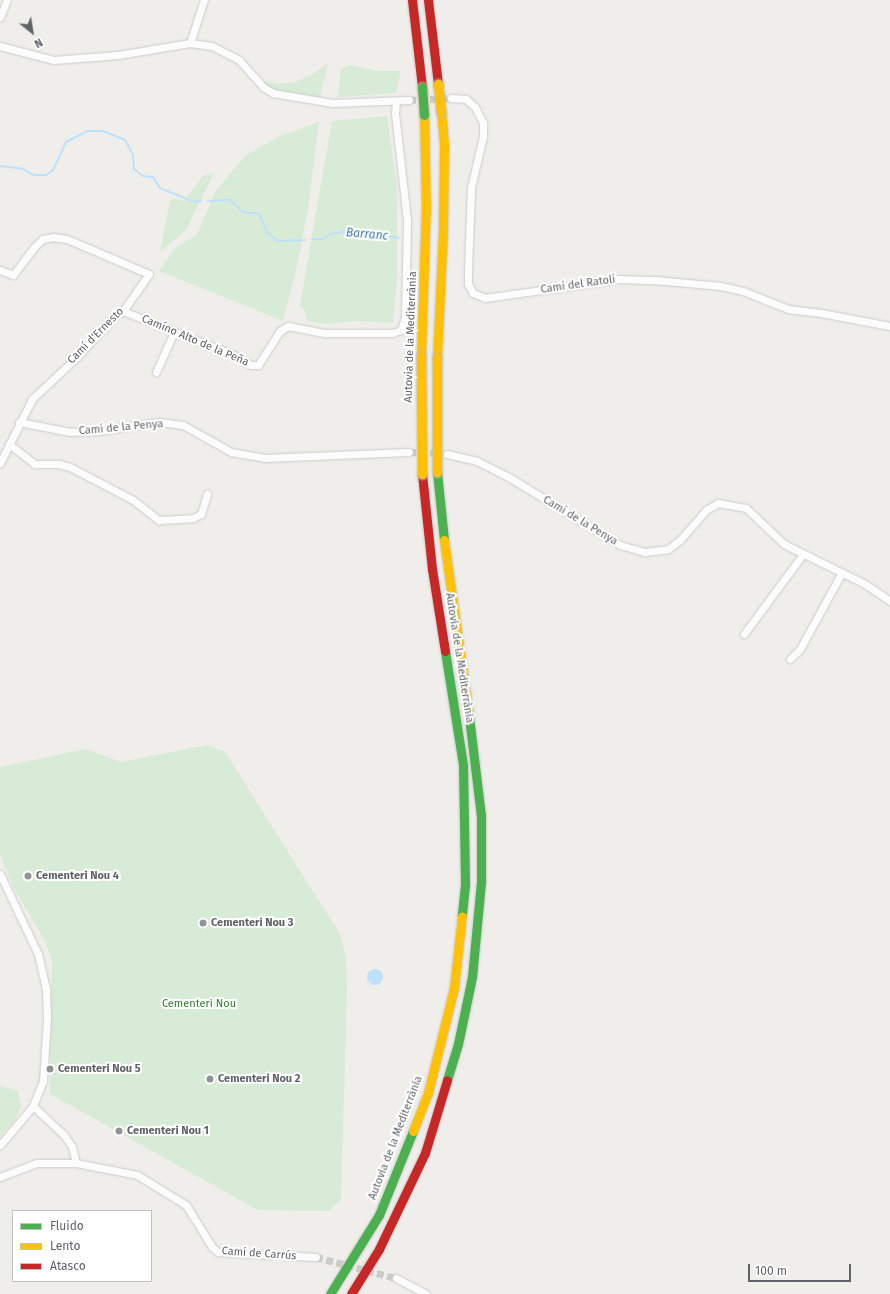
<!DOCTYPE html>
<html>
<head>
<meta charset="utf-8">
<style>
  body { margin:0 }
  #map { position:relative; width:890px; height:1294px; overflow:hidden; background:#efeeea; font-family:"Fira Sans",sans-serif }
  div>[style] { position:absolute }
  .green>* { inset:0; background:#d8ebd6 }
  .water>* { inset:0; background:#bfe0f9 }
  .round { border-radius:50% }
  .stream>* { height:2px; margin:-1px; padding:0 1px; transform-origin:1px; border-radius:1px; background:#bfe0f9 }
  .street-tunnel>* { height:7px; margin-top:-3.5px; transform-origin:0; background:repeating-linear-gradient(90deg,#cbcbca 0 7px,transparent 0 10.5px) }
  .roads { filter:drop-shadow(0 0 1px #cbcccc) drop-shadow(0 0 1px #cbcccc) }
  .street>* { height:7px; margin:-3.5px; padding:0 3.5px; transform-origin:3.5px; border-radius:3.5px; background:#fdfcfc }
  .fast>* { height:9px; margin:-4.5px; padding:0 4.5px; transform-origin:4.5px; border-radius:4.5px; background:#4caf50 }
  .slow>* { height:9px; margin:-4.5px; padding:0 4.5px; transform-origin:4.5px; border-radius:4.5px; background:#ffc107 }
  .jam>* { height:9px; margin:-4.5px; padding:0 4.5px; transform-origin:4.5px; border-radius:4.5px; background:#c62828 }
  .bridges { filter:drop-shadow(0 0 1px #c8b996) drop-shadow(0 0 1px #c8b996) }
  .fast-bridge>* { height:9px; margin:-4.5px; padding:0 4.5px; transform-origin:4.5px; border-radius:4.5px; background:#4caf50 }
  .slow-bridge>* { height:9px; margin:-4.5px; padding:0 4.5px; transform-origin:4.5px; border-radius:4.5px; background:#ffc107 }
  .dots>* { width:11px; height:11px; translate:-50% -50%; box-sizing:border-box; border:2px solid #fff; border-radius:50% }
  span { translate:-50% -50%; white-space:nowrap; text-align:center; line-height:1.15; -webkit-text-stroke:4px #fff; paint-order:stroke }
  .street-label { font-size:11px; color:#5f6368 }
  .poi-label { font-size:11px; color:#5f6368; font-weight:700 }
  .left { translate:0 -50%; text-align:left }
  .park-label { font-size:11px; color:#348238 }
  .water-label { font-size:12px; color:#4174aa; font-style:italic }
  .legend { position:absolute; left:12px; top:1210px; width:140px; height:72px; box-sizing:border-box; background:#fff; border:1px solid #bfc1c3; margin:0; padding:5px 7px; list-style:none; font-size:12px; color:#5f6368 }
  .legend li { display:flex; align-items:center; gap:8px; height:20px }
  .legend b { width:20px; border:1px solid #bfc1c3 }
  .north { position:absolute; left:12px; top:12px; width:40px; height:40px; -webkit-text-stroke:3px #fff; paint-order:stroke; rotate:150deg; font-size:11px; font-weight:700; line-height:16px; text-align:center; color:#5f6368 }
  .north::after { content:''; display:block; margin:auto; width:14px; height:18px; background:#5f6368; clip-path:polygon(50% 0,100% 100%,50% 72%,0 100%) }
  .scale { position:absolute; left:748px; top:1264px; width:103px; height:18px; box-sizing:border-box; border:2px solid #5f6368; border-top:0; padding-left:5px; font-size:12px; line-height:14px; white-space:nowrap; color:#5f6368; -webkit-text-stroke:3px #fff; paint-order:stroke }
</style>
</head>
<body>
<div id="map">
  <div class="green">
    <i style="clip-path:polygon(328px 63px,320px 97px,278px 91px,264px 85px,265px 81px,278px 84px,295px 82px,313px 74px)"></i>
    <i style="clip-path:polygon(350px 65px,378px 71px,401px 71px,396px 93px,338px 97px,341px 69px)"></i>
    <i style="clip-path:polygon(387px 116px,397px 187px,397px 279px,393px 323px,357px 321px,325px 324px,307px 321px,305px 311px,300px 305px,332px 121px)"></i>
    <i style="clip-path:polygon(319px 122px,308px 208px,297px 267px,283px 321px,159px 271px,176px 247px,197px 235px,215px 192px,246px 155px,280px 136px)"></i>
    <i style="clip-path:polygon(214px 173px,186px 230px,160px 252px,170px 201px,173px 198px,184px 201px,203px 176px)"></i>
    <i style="clip-path:polygon(207px 745px,225px 752px,340px 934px,346px 958px,347px 989px,341px 1199px,329px 1211px,258px 1210px,50px 1094px,52px 960px,45px 941px,12px 885px,0 854px,0 767px,86px 749px,121px 762px)"></i>
    <i style="clip-path:polygon(0 1086px,18px 1091px,21px 1107px,15px 1120px,0 1136px)"></i>
  </div>
  <div class="water">
    <i class="round" style="left:367px;top:969px;width:16px;height:16px"></i>
  </div>
  <div class="stream">
    <i style="left:0;top:166px;width:23px;rotate:7deg"></i>
    <i style="left:23px;top:169px;width:13px;rotate:29deg"></i>
    <i style="left:34px;top:175px;width:12px"></i>
    <i style="left:46px;top:175px;width:9px;rotate:-36deg"></i>
    <i style="left:53px;top:170px;width:31px;rotate:-65deg"></i>
    <i style="left:66px;top:142px;width:25px;rotate:-27deg"></i>
    <i style="left:88px;top:131px;width:15px"></i>
    <i style="left:103px;top:131px;width:24px;rotate:22deg"></i>
    <i style="left:125px;top:140px;width:17px;rotate:62deg"></i>
    <i style="left:133px;top:155px;width:14px;rotate:86deg"></i>
    <i style="left:134px;top:169px;width:11px;rotate:38deg"></i>
    <i style="left:143px;top:176px;width:10px;rotate:6deg"></i>
    <i style="left:153px;top:177px;width:13px;rotate:58deg"></i>
    <i style="left:160px;top:188px;width:37px;rotate:22deg"></i>
    <i style="left:194px;top:202px;width:7px;rotate:-8deg"></i>
    <i style="left:208px;top:201px;width:22px;rotate:-3deg"></i>
    <i style="left:230px;top:200px;width:18px;rotate:43deg"></i>
    <i style="left:243px;top:212px;width:16px;rotate:7deg"></i>
    <i style="left:259px;top:214px;width:21px;rotate:65deg"></i>
    <i style="left:268px;top:233px;width:13px;rotate:39deg"></i>
    <i style="left:278px;top:241px;width:27px;rotate:-2deg"></i>
    <i style="left:312px;top:239px;width:11px"></i>
    <i style="left:323px;top:239px;width:9px;rotate:-32deg"></i>
    <i style="left:331px;top:234px;width:17px;rotate:-10deg"></i>
    <i style="left:348px;top:231px;width:51px;rotate:7.8deg"></i>
  </div>
  <div class="street-tunnel">
    <i style="left:409px;top:100px;width:42px;rotate:-2.7deg"></i>
    <i style="left:409px;top:452px;width:32px;rotate:2deg"></i>
    <i style="left:316px;top:1257px;width:83px;rotate:14.7deg"></i>
  </div>
  <div class="roads">
    <div class="street">
      <i style="left:0;top:17px;width:18px;rotate:-68deg"></i>
      <i style="left:190px;top:43px;width:45px;rotate:-72deg"></i>
      <i style="left:0;top:46px;width:56px;rotate:14.5deg"></i>
      <i style="left:54px;top:60px;width:64px;rotate:-4.5deg"></i>
      <i style="left:118px;top:55px;width:73px;rotate:-9.5deg"></i>
      <i style="left:190px;top:43px;width:22px;rotate:8deg"></i>
      <i style="left:212px;top:46px;width:30px;rotate:27deg"></i>
      <i style="left:239px;top:60px;width:36px;rotate:48deg"></i>
      <i style="left:263px;top:87px;width:12px;rotate:31deg"></i>
      <i style="left:273px;top:93px;width:60px;rotate:9.6deg"></i>
      <i style="left:332px;top:103px;width:77px;rotate:-2.2deg"></i>
      <i style="left:451px;top:98px;width:15px;rotate:4deg"></i>
      <i style="left:466px;top:99px;width:12px;rotate:42deg"></i>
      <i style="left:475px;top:107px;width:18px;rotate:63deg"></i>
      <i style="left:483px;top:123px;width:13px;rotate:90deg"></i>
      <i style="left:483px;top:136px;width:53px;rotate:103deg"></i>
      <i style="left:471px;top:188px;width:82px;rotate:92.1deg"></i>
      <i style="left:468px;top:270px;width:14px;rotate:90deg"></i>
      <i style="left:468px;top:284px;width:10px;rotate:61deg"></i>
      <i style="left:473px;top:293px;width:13px;rotate:23deg"></i>
      <i style="left:485px;top:298px;width:134px;rotate:-8.1deg"></i>
      <i style="left:618px;top:279px;width:37px;rotate:2deg"></i>
      <i style="left:655px;top:280px;width:66px;rotate:5.2deg"></i>
      <i style="left:721px;top:286px;width:23px;rotate:13deg"></i>
      <i style="left:743px;top:291px;width:48px;rotate:21.8deg"></i>
      <i style="left:788px;top:309px;width:33px;rotate:7deg"></i>
      <i style="left:821px;top:313px;width:70px;rotate:10.7deg"></i>
      <i style="left:0;top:270px;width:14px;rotate:21deg"></i>
      <i style="left:13px;top:275px;width:35px;rotate:-53deg"></i>
      <i style="left:34px;top:247px;width:12px;rotate:-42deg"></i>
      <i style="left:43px;top:239px;width:10px;rotate:-11deg"></i>
      <i style="left:53px;top:237px;width:14px;rotate:8deg"></i>
      <i style="left:67px;top:239px;width:89px;rotate:23.1deg"></i>
      <i style="left:149px;top:274px;width:45px;rotate:125.1deg"></i>
      <i style="left:123px;top:311px;width:9px;rotate:153deg"></i>
      <i style="left:115px;top:315px;width:57px;rotate:132.1deg"></i>
      <i style="left:77px;top:357px;width:62px;rotate:137deg"></i>
      <i style="left:32px;top:399px;width:72px;rotate:116.6deg"></i>
      <i style="left:123px;top:311px;width:122px;rotate:21.7deg"></i>
      <i style="left:236px;top:356px;width:17px;rotate:31deg"></i>
      <i style="left:251px;top:365px;width:7px"></i>
      <i style="left:258px;top:365px;width:40px;rotate:-57.1deg"></i>
      <i style="left:280px;top:331px;width:9px;rotate:-32deg"></i>
      <i style="left:288px;top:326px;width:38px;rotate:11deg"></i>
      <i style="left:325px;top:333px;width:67px"></i>
      <i style="left:392px;top:333px;width:9px;rotate:-18deg"></i>
      <i style="left:401px;top:330px;width:13px;rotate:-72deg"></i>
      <i style="left:405px;top:318px;width:98px;rotate:-88.8deg"></i>
      <i style="left:407px;top:220px;width:108px;rotate:-96.4deg"></i>
      <i style="left:395px;top:113px;width:12px;rotate:-85deg"></i>
      <i style="left:156px;top:372px;width:44px;rotate:-65.8deg"></i>
      <i style="left:19px;top:422px;width:52px;rotate:11.1deg"></i>
      <i style="left:70px;top:432px;width:28px;rotate:-2deg"></i>
      <i style="left:98px;top:431px;width:62px;rotate:-8.4deg"></i>
      <i style="left:159px;top:422px;width:24px;rotate:7deg"></i>
      <i style="left:183px;top:425px;width:55px;rotate:29.4deg"></i>
      <i style="left:231px;top:452px;width:34px;rotate:10deg"></i>
      <i style="left:264px;top:458px;width:145px;rotate:-2.4deg"></i>
      <i style="left:9px;top:444px;width:33px;rotate:38deg"></i>
      <i style="left:35px;top:464px;width:24px"></i>
      <i style="left:59px;top:464px;width:11px;rotate:15deg"></i>
      <i style="left:70px;top:467px;width:71px;rotate:27.6deg"></i>
      <i style="left:133px;top:500px;width:33px;rotate:38deg"></i>
      <i style="left:159px;top:520px;width:34px;rotate:-3deg"></i>
      <i style="left:193px;top:518px;width:9px;rotate:-27deg"></i>
      <i style="left:201px;top:514px;width:21px;rotate:-73deg"></i>
      <i style="left:447px;top:454px;width:31px;rotate:13deg"></i>
      <i style="left:477px;top:461px;width:34px;rotate:27deg"></i>
      <i style="left:507px;top:476px;width:132px;rotate:31.4deg"></i>
      <i style="left:620px;top:545px;width:26px;rotate:16deg"></i>
      <i style="left:645px;top:552px;width:23px;rotate:-7deg"></i>
      <i style="left:668px;top:549px;width:15px;rotate:-37deg"></i>
      <i style="left:680px;top:540px;width:40px;rotate:-49deg"></i>
      <i style="left:706px;top:510px;width:14px;rotate:-30deg"></i>
      <i style="left:718px;top:503px;width:28px;rotate:10deg"></i>
      <i style="left:746px;top:508px;width:52px;rotate:43.5deg"></i>
      <i style="left:784px;top:544px;width:90px;rotate:26.3deg"></i>
      <i style="left:865px;top:584px;width:30px;rotate:34deg"></i>
      <i style="left:744px;top:634px;width:99px;rotate:-53.6deg"></i>
      <i style="left:790px;top:659px;width:14px;rotate:-45deg"></i>
      <i style="left:800px;top:649px;width:85px;rotate:-61.3deg"></i>
      <i style="left:0;top:874px;width:89px;rotate:64.6deg"></i>
      <i style="left:38px;top:954px;width:37px;rotate:77deg"></i>
      <i style="left:46px;top:990px;width:27px;rotate:88deg"></i>
      <i style="left:47px;top:1017px;width:64px;rotate:93.6deg"></i>
      <i style="left:43px;top:1081px;width:27px;rotate:112deg"></i>
      <i style="left:33px;top:1106px;width:51px;rotate:130.2deg"></i>
      <i style="left:33px;top:1106px;width:42px;rotate:43.1deg"></i>
      <i style="left:64px;top:1135px;width:14px;rotate:56deg"></i>
      <i style="left:72px;top:1147px;width:16px;rotate:76deg"></i>
      <i style="left:0;top:1177px;width:39px;rotate:-21deg"></i>
      <i style="left:36px;top:1163px;width:40px"></i>
      <i style="left:76px;top:1163px;width:62px;rotate:11.1deg"></i>
      <i style="left:137px;top:1175px;width:57px;rotate:31.5deg"></i>
      <i style="left:186px;top:1205px;width:49px;rotate:58.2deg"></i>
      <i style="left:212px;top:1247px;width:8px;rotate:40deg"></i>
      <i style="left:218px;top:1252px;width:98px;rotate:2.9deg"></i>
      <i style="left:396px;top:1278px;width:34px;rotate:28deg"></i>
    </div>
    <div class="fast">
      <i style="left:437px;top:472px;width:68px;rotate:84.1deg"></i>
      <i style="left:445px;top:651px;width:115px;rotate:81deg"></i>
      <i style="left:463px;top:765px;width:120px;rotate:89deg"></i>
      <i style="left:465px;top:885px;width:31px;rotate:96deg"></i>
      <i style="left:447px;top:1080px;width:38px;rotate:-73deg"></i>
      <i style="left:458px;top:1044px;width:68px;rotate:-78.2deg"></i>
      <i style="left:472px;top:977px;width:95px;rotate:-84.6deg"></i>
      <i style="left:481px;top:882px;width:66px;rotate:-90deg"></i>
      <i style="left:481px;top:816px;width:109px;rotate:-96.9deg"></i>
      <i style="left:330px;top:1294px;width:93px;rotate:-58.2deg"></i>
      <i style="left:379px;top:1215px;width:91px;rotate:-68deg"></i>
    </div>
    <div class="slow">
      <i style="left:421px;top:356px;width:148px;rotate:-88.1deg"></i>
      <i style="left:426px;top:208px;width:93px;rotate:-91.2deg"></i>
      <i style="left:437px;top:358px;width:128px;rotate:-87.3deg"></i>
      <i style="left:443px;top:230px;width:86px;rotate:-89.3deg"></i>
      <i style="left:444px;top:144px;width:32px;rotate:-95deg"></i>
      <i style="left:444px;top:540px;width:170px;rotate:81.9deg"></i>
      <i style="left:413px;top:1131px;width:41px;rotate:-68.5deg"></i>
      <i style="left:428px;top:1093px;width:108px;rotate:-76.1deg"></i>
      <i style="left:454px;top:988px;width:72px;rotate:-83.7deg"></i>
    </div>
    <div class="jam">
      <i style="left:412px;top:0;width:88px;rotate:83.4deg"></i>
      <i style="left:428px;top:0;width:85px;rotate:83.2deg"></i>
      <i style="left:422px;top:474px;width:96px;rotate:84deg"></i>
      <i style="left:432px;top:569px;width:83px;rotate:81deg"></i>
      <i style="left:351px;top:1294px;width:53px;rotate:-58.1deg"></i>
      <i style="left:379px;top:1249px;width:106px;rotate:-64.4deg"></i>
      <i style="left:425px;top:1153px;width:76px;rotate:-73.2deg"></i>
    </div>
  </div>
  <div class="bridges">
    <div class="fast-bridge">
      <i style="left:422px;top:87px;width:28px;rotate:86deg"></i>
    </div>
    <div class="slow-bridge">
      <i style="left:438px;top:84px;width:28px;rotate:84deg"></i>
      <i style="left:421px;top:356px;width:118px;rotate:89.5deg"></i>
      <i style="left:437px;top:358px;width:114px;rotate:90deg"></i>
    </div>
  </div>
  <div class="dots">
    <i style="left:28px;top:876px;background:#919496"></i>
    <i style="left:203px;top:923px;background:#919496"></i>
    <i style="left:50px;top:1069px;background:#919496"></i>
    <i style="left:210px;top:1079px;background:#919496"></i>
    <i style="left:119px;top:1131px;background:#919496"></i>
  </div>
  <div class="street-label">
    <span style="left:578px;top:285px;rotate:-8deg">Camí del Ratolí</span>
    <span style="left:96px;top:336px;rotate:-45deg">Camí d'Ernesto</span>
    <span style="left:411px;top:337px;rotate:-88deg">Autovia de la Mediterrània</span>
    <span style="left:195px;top:341px;rotate:23deg">Camíno Alto de la Peña</span>
    <span style="left:121px;top:428px;rotate:-5deg">Camí de la Penya</span>
    <span style="left:580px;top:521px;rotate:31deg">Camí de la Penya</span>
    <span style="left:459px;top:658px;rotate:81deg">Autovia de la Mediterrània</span>
    <span style="left:396px;top:1138px;rotate:-69deg">Autovia de la Mediterrània</span>
    <span style="left:259px;top:1254px;rotate:4deg">Camí de Carrús</span>
  </div>
  <div class="poi-label">
    <span class="left" style="left:36px;top:876px">Cementeri Nou 4</span>
    <span class="left" style="left:211px;top:923px">Cementeri Nou 3</span>
    <span class="left" style="left:58px;top:1069px">Cementeri Nou 5</span>
    <span class="left" style="left:218px;top:1079px">Cementeri Nou 2</span>
    <span class="left" style="left:127px;top:1131px">Cementeri Nou 1</span>
  </div>
  <div class="park-label">
    <span style="left:199px;top:1004px">Cementeri Nou</span>
  </div>
  <div class="water-label">
    <span style="left:367px;top:235px;rotate:5deg">Barranc</span>
  </div>
  <ul class="legend">
  <li><b style="height:5px;background:#4caf50"></b>Fluido</li>
  <li><b style="height:5px;background:#ffc107"></b>Lento</li>
  <li><b style="height:5px;background:#c62828"></b>Atasco</li>
  </ul>
  <div class="north">N</div>
  <div class="scale">100 m</div>
</div>
</body>
</html>
